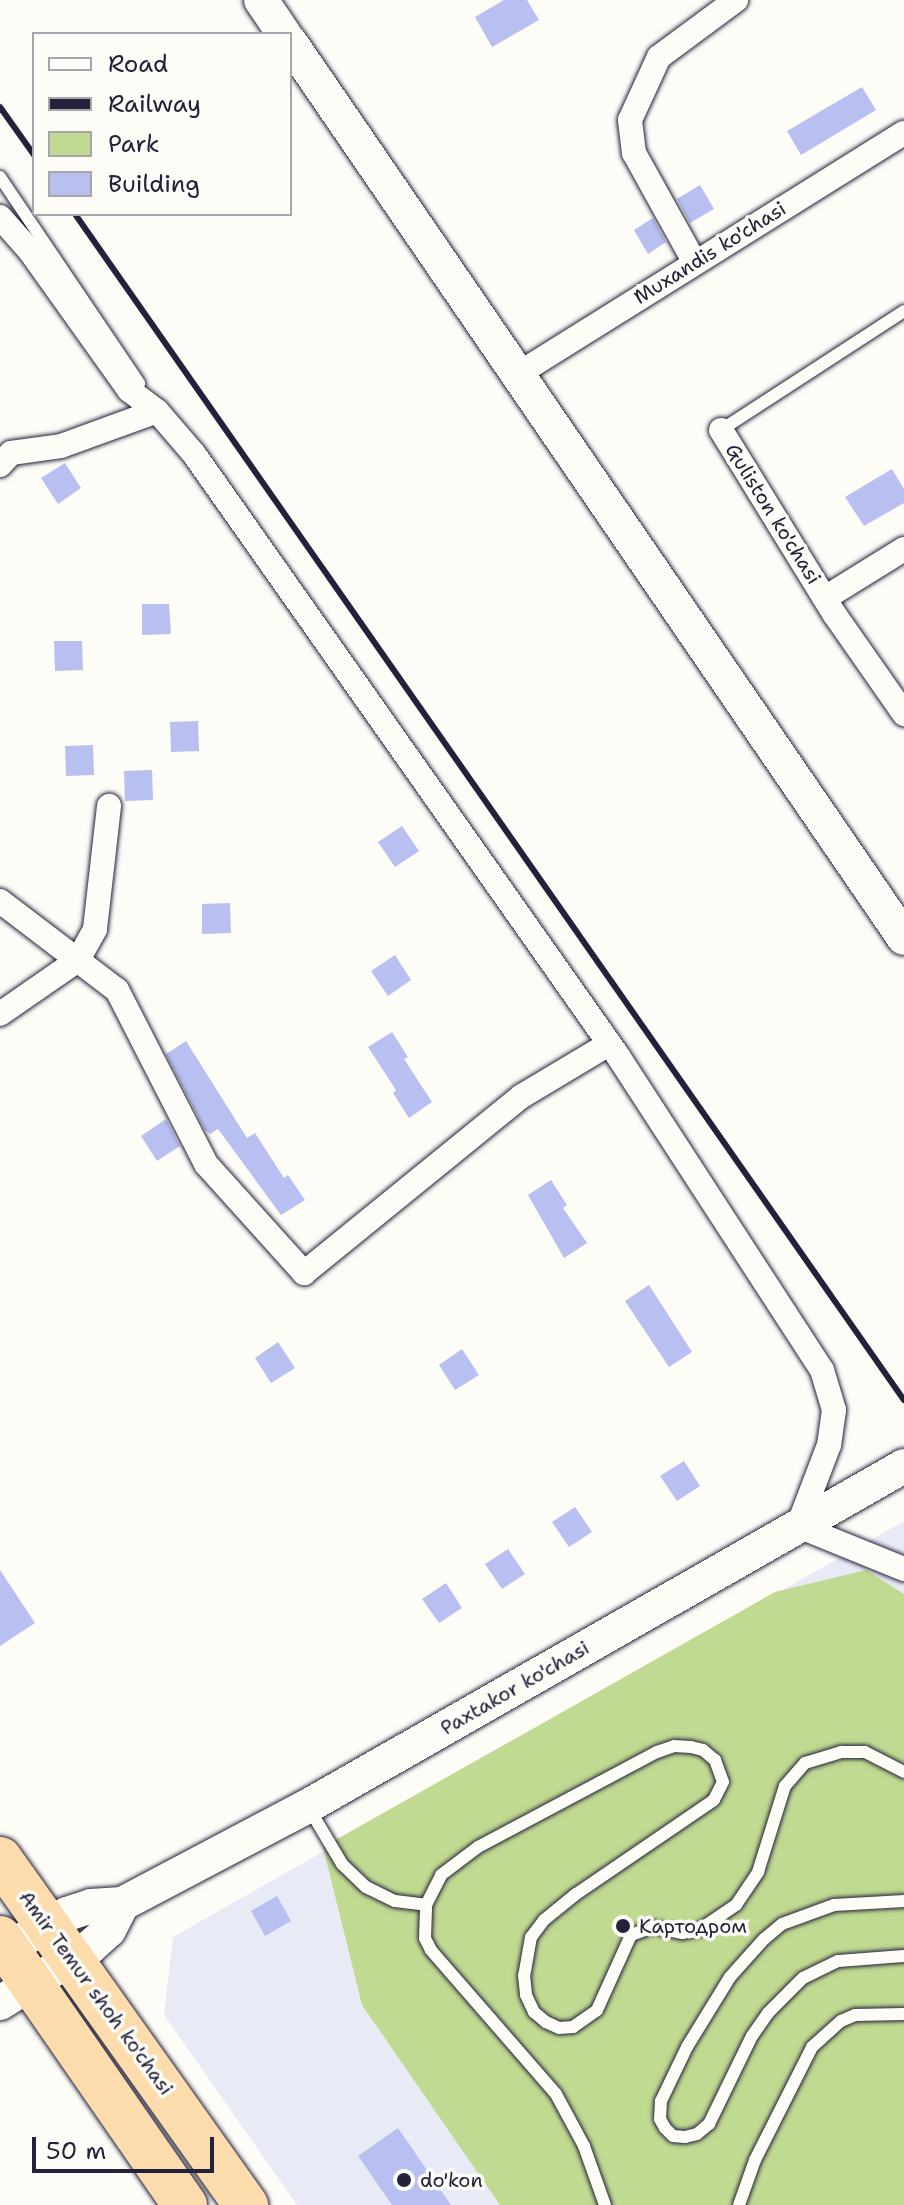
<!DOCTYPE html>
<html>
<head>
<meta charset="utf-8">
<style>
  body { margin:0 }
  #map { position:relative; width:904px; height:2205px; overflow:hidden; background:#fdfcf7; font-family:"Shantell Sans",sans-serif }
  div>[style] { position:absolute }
  .built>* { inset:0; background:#e8eaf5 }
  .green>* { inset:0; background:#c1da91 }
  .building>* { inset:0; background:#b7c0f1 }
  .roads { filter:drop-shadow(0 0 2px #22223b) drop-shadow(0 0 2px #22223b) }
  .lane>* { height:12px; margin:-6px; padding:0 6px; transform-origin:6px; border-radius:6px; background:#fdfcf7 }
  .street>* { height:24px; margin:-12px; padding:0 12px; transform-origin:12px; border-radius:12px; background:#fdfcf7 }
  .secondary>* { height:34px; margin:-17px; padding:0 17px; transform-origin:17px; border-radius:17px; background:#fdfcf7 }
  .highway>* { height:44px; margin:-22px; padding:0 22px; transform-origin:22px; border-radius:22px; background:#fcdcac }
  .rail>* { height:6px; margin:-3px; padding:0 3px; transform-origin:3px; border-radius:3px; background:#22223b }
  .dots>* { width:22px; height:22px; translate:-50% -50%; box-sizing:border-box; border:4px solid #fdfcf7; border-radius:50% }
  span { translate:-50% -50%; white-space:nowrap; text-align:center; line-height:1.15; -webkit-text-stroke:7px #fdfcf7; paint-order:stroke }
  .street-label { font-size:20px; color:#22223b }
  .poi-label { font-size:20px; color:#22223b }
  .left { translate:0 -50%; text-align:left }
  .legend { position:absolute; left:32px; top:32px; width:260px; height:184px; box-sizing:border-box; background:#fdfcf7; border:2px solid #a5a5ac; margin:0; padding:10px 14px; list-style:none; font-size:24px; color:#22223b }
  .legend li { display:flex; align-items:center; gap:16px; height:40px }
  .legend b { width:40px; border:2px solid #a5a5ac }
  .scale { position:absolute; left:32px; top:2137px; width:182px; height:36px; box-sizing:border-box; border:4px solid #22223b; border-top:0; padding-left:10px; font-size:24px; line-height:28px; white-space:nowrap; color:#22223b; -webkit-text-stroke:6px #fdfcf7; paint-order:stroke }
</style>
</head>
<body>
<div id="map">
  <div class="built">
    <i style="clip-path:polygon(904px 1521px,904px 2205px,297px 2205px,164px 2015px,173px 1937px)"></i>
  </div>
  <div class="green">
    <i style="clip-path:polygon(866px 1570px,904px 1594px,904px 2205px,500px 2205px,362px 2005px,323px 1847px,775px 1592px)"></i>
  </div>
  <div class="building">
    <i style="clip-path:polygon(504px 0,527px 0,539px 20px,492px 47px,475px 17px)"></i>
    <i style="clip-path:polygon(862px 87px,876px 110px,801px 155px,787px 131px)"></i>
    <i style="clip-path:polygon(700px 185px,714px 209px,690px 223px,677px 199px)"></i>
    <i style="clip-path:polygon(653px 218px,666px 242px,648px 254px,634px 230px)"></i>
    <i style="clip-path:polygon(65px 463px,81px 488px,58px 504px,41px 478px)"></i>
    <i style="clip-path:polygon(892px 469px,904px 489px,904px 503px,864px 526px,845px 497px)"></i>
    <i style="clip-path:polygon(142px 604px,169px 604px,171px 634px,142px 635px)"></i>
    <i style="clip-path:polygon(54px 641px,82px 641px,83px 670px,55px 671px)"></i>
    <i style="clip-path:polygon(198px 721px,199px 751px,171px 752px,170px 722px)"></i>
    <i style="clip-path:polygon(93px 745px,94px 775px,66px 776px,65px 746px)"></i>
    <i style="clip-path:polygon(152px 770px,153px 800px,125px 801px,124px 771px)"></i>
    <i style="clip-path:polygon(402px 826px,419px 851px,395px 867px,378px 842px)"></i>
    <i style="clip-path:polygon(230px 903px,231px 933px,202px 934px,202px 904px)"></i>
    <i style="clip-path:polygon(395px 955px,411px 980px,388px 996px,371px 971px)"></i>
    <i style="clip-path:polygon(392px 1032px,408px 1057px,404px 1059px,432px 1102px,409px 1118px,393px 1093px,396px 1090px,368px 1047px)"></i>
    <i style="clip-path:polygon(186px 1041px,247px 1138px,255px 1133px,284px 1178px,288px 1175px,305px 1200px,281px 1215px,218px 1129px,210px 1134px,205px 1130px,166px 1054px)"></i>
    <i style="clip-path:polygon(166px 1119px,180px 1146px,157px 1161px,141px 1136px)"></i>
    <i style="clip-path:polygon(551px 1180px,567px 1205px,563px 1208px,587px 1243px,564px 1258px,528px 1195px)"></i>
    <i style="clip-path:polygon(649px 1285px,692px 1352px,669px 1367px,625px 1301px)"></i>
    <i style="clip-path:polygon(278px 1342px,295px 1368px,271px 1383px,255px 1358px)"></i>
    <i style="clip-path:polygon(462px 1349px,479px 1375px,455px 1390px,439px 1365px)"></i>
    <i style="clip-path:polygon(684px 1461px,700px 1486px,677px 1501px,660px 1476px)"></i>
    <i style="clip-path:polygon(575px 1507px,592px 1532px,569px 1547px,552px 1522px)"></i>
    <i style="clip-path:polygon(508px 1549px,525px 1574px,502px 1589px,485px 1564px)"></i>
    <i style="clip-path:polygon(0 1570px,35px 1623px,0 1646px)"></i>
    <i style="clip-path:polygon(446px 1583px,462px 1608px,439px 1623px,422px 1599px)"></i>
    <i style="clip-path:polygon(277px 1896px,291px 1921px,265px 1936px,251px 1911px)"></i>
    <i style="clip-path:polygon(398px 2128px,451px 2205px,392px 2205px,358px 2156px)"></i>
  </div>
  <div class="roads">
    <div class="lane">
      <i style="left:0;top:177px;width:249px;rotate:56deg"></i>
      <i style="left:721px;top:430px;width:218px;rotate:-33deg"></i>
      <i style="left:310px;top:1810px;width:63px;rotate:59.3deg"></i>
      <i style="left:342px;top:1864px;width:33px;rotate:44deg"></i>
      <i style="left:366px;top:1887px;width:32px;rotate:26deg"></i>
      <i style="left:395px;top:1901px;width:31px;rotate:7deg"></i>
      <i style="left:904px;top:1901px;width:70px;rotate:176.7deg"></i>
      <i style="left:834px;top:1905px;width:55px;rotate:159.9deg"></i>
      <i style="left:782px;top:1924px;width:23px;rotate:140deg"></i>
      <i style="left:764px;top:1939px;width:51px;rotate:131.8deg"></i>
      <i style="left:730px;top:1977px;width:82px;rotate:121.6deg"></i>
      <i style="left:687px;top:2047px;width:60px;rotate:115.7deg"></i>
      <i style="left:661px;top:2101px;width:18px;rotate:93deg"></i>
      <i style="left:660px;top:2119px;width:10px;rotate:61deg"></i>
      <i style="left:665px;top:2128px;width:11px;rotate:45deg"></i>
      <i style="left:673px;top:2136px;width:12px;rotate:5deg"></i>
      <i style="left:685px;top:2137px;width:12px;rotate:-14deg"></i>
      <i style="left:697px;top:2134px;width:16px;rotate:-40deg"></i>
      <i style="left:709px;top:2124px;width:98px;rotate:-64deg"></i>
      <i style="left:752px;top:2036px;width:28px;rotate:-55deg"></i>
      <i style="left:768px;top:2013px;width:49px;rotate:-45deg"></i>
      <i style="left:803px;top:1978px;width:39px;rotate:-26deg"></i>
      <i style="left:838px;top:1961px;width:66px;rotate:-4.3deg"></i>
      <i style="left:605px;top:2205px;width:63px;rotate:-109.6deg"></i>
      <i style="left:584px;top:2146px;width:59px;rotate:-118.3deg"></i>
      <i style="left:556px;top:2094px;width:191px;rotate:-131deg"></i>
      <i style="left:431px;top:1950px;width:13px;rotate:-117deg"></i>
      <i style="left:425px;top:1938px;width:33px;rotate:-88deg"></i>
      <i style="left:426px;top:1905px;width:34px;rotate:-63deg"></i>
      <i style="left:441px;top:1875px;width:46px;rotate:-37.1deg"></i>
      <i style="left:478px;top:1847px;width:203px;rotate:-28deg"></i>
      <i style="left:657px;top:1752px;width:18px;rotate:-19deg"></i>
      <i style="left:674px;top:1746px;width:17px;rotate:3deg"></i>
      <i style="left:691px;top:1747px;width:12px;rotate:14deg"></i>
      <i style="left:703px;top:1750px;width:16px;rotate:40deg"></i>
      <i style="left:715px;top:1760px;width:23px;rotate:70deg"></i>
      <i style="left:723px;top:1782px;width:20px;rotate:117deg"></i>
      <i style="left:714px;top:1800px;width:167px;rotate:145.7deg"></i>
      <i style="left:576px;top:1894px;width:41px;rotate:140.9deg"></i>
      <i style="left:544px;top:1920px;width:21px;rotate:127deg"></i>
      <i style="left:531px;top:1937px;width:39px;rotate:100deg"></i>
      <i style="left:524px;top:1975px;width:20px;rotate:84deg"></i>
      <i style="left:526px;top:1995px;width:19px;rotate:65deg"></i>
      <i style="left:534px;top:2012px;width:16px;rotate:40deg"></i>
      <i style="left:546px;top:2022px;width:14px;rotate:25deg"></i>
      <i style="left:559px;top:2028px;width:14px;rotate:-4deg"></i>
      <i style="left:573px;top:2027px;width:29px;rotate:-35deg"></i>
      <i style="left:597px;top:2010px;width:82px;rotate:-65.6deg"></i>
      <i style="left:631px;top:1935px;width:23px;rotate:-20deg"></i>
      <i style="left:653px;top:1927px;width:30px;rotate:12deg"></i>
      <i style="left:682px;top:1933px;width:17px;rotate:-10deg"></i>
      <i style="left:699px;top:1930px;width:45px;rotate:-34deg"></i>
      <i style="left:736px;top:1905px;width:40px;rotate:-56deg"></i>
      <i style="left:758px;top:1872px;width:90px;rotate:-72.6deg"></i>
      <i style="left:785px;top:1786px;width:30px;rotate:-49deg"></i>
      <i style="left:805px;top:1763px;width:38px;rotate:-17deg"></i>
      <i style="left:841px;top:1752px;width:24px"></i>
      <i style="left:865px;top:1752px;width:44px;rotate:27.1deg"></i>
      <i style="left:739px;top:2205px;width:48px;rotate:-70.4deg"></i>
      <i style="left:755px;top:2160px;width:127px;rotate:-63.2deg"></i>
      <i style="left:812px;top:2047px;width:39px;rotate:-42deg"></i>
      <i style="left:841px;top:2021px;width:15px;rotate:-23deg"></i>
      <i style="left:855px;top:2015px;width:49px;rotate:-1.2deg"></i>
    </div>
    <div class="street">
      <i style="left:0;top:217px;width:45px;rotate:48.6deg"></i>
      <i style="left:30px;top:251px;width:171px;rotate:54.5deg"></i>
      <i style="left:129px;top:390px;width:35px;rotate:37deg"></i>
      <i style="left:157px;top:411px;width:57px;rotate:49.3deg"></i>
      <i style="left:194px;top:454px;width:736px;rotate:54.84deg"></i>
      <i style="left:618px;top:1056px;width:374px;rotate:57deg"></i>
      <i style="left:822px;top:1370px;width:42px;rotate:73.3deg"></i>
      <i style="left:834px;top:1410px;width:35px;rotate:98deg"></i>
      <i style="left:829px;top:1445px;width:87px;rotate:110.9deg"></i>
      <i style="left:798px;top:1526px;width:114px;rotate:22.1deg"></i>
      <i style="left:695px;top:263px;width:126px;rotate:-119deg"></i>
      <i style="left:634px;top:153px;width:33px;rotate:-97deg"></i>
      <i style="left:630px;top:120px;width:69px;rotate:-65.3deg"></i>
      <i style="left:659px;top:57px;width:96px;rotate:-36.5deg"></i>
      <i style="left:518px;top:374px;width:455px;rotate:-32deg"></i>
      <i style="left:721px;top:430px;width:217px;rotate:58.4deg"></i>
      <i style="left:835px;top:615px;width:121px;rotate:55.1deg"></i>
      <i style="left:0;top:465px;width:16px;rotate:-47deg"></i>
      <i style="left:11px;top:453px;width:50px;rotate:-8deg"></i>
      <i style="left:61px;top:446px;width:102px;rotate:-20deg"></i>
      <i style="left:825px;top:598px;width:93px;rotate:-31.8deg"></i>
      <i style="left:0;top:901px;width:147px;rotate:37.3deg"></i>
      <i style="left:117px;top:990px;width:195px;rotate:62.9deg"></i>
      <i style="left:206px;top:1164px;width:147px;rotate:48deg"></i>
      <i style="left:304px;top:1273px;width:281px;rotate:-39.1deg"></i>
      <i style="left:522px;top:1096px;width:101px;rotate:-30.9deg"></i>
      <i style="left:0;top:1014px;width:95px;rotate:-34.7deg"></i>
      <i style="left:78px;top:960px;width:35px;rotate:-61deg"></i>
      <i style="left:95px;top:929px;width:124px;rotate:-83.5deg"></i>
    </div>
    <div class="secondary">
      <i style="left:261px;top:0;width:41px;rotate:55.9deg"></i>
      <i style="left:290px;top:42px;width:1086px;rotate:55.58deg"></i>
      <i style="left:0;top:1953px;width:78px;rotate:-30.2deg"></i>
      <i style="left:67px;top:1914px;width:25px;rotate:-18deg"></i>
      <i style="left:91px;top:1906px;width:31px;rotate:-4deg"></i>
      <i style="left:122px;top:1904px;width:210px;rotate:-27.8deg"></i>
      <i style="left:308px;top:1806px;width:686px;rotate:-29.7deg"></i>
      <i style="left:0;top:2003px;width:106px;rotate:-31.9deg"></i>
      <i style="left:90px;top:1947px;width:25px;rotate:-42deg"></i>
      <i style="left:109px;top:1930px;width:29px;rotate:-63deg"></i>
    </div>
    <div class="highway">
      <i style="left:0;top:1859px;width:425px;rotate:54.6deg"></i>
      <i style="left:0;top:1938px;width:325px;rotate:55.3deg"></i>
    </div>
  </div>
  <div class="rail">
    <i style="left:0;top:107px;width:59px;rotate:54.7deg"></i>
    <i style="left:75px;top:214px;width:1447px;rotate:55.05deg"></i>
  </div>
  <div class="dots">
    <i style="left:623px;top:1926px;background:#22223b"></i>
    <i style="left:404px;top:2180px;background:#22223b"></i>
  </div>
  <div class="street-label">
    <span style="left:710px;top:253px;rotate:-32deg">Muxandis ko'chasi</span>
    <span style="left:773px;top:514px;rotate:58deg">Guliston ko'chasi</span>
    <span style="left:515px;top:1688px;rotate:-30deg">Paxtakor ko'chasi</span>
    <span style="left:96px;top:1993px;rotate:54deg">Amir Temur shoh ko'chasi</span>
  </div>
  <div class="poi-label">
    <span class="left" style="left:639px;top:1926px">Картодром</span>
    <span class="left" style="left:420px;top:2180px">do'kon</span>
  </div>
  <ul class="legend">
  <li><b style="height:10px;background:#fdfcf7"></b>Road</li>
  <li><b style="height:10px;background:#22223b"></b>Railway</li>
  <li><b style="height:22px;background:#c1da91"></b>Park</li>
  <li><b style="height:22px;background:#b7c0f1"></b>Building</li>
  </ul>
  <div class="scale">50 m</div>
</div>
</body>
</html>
